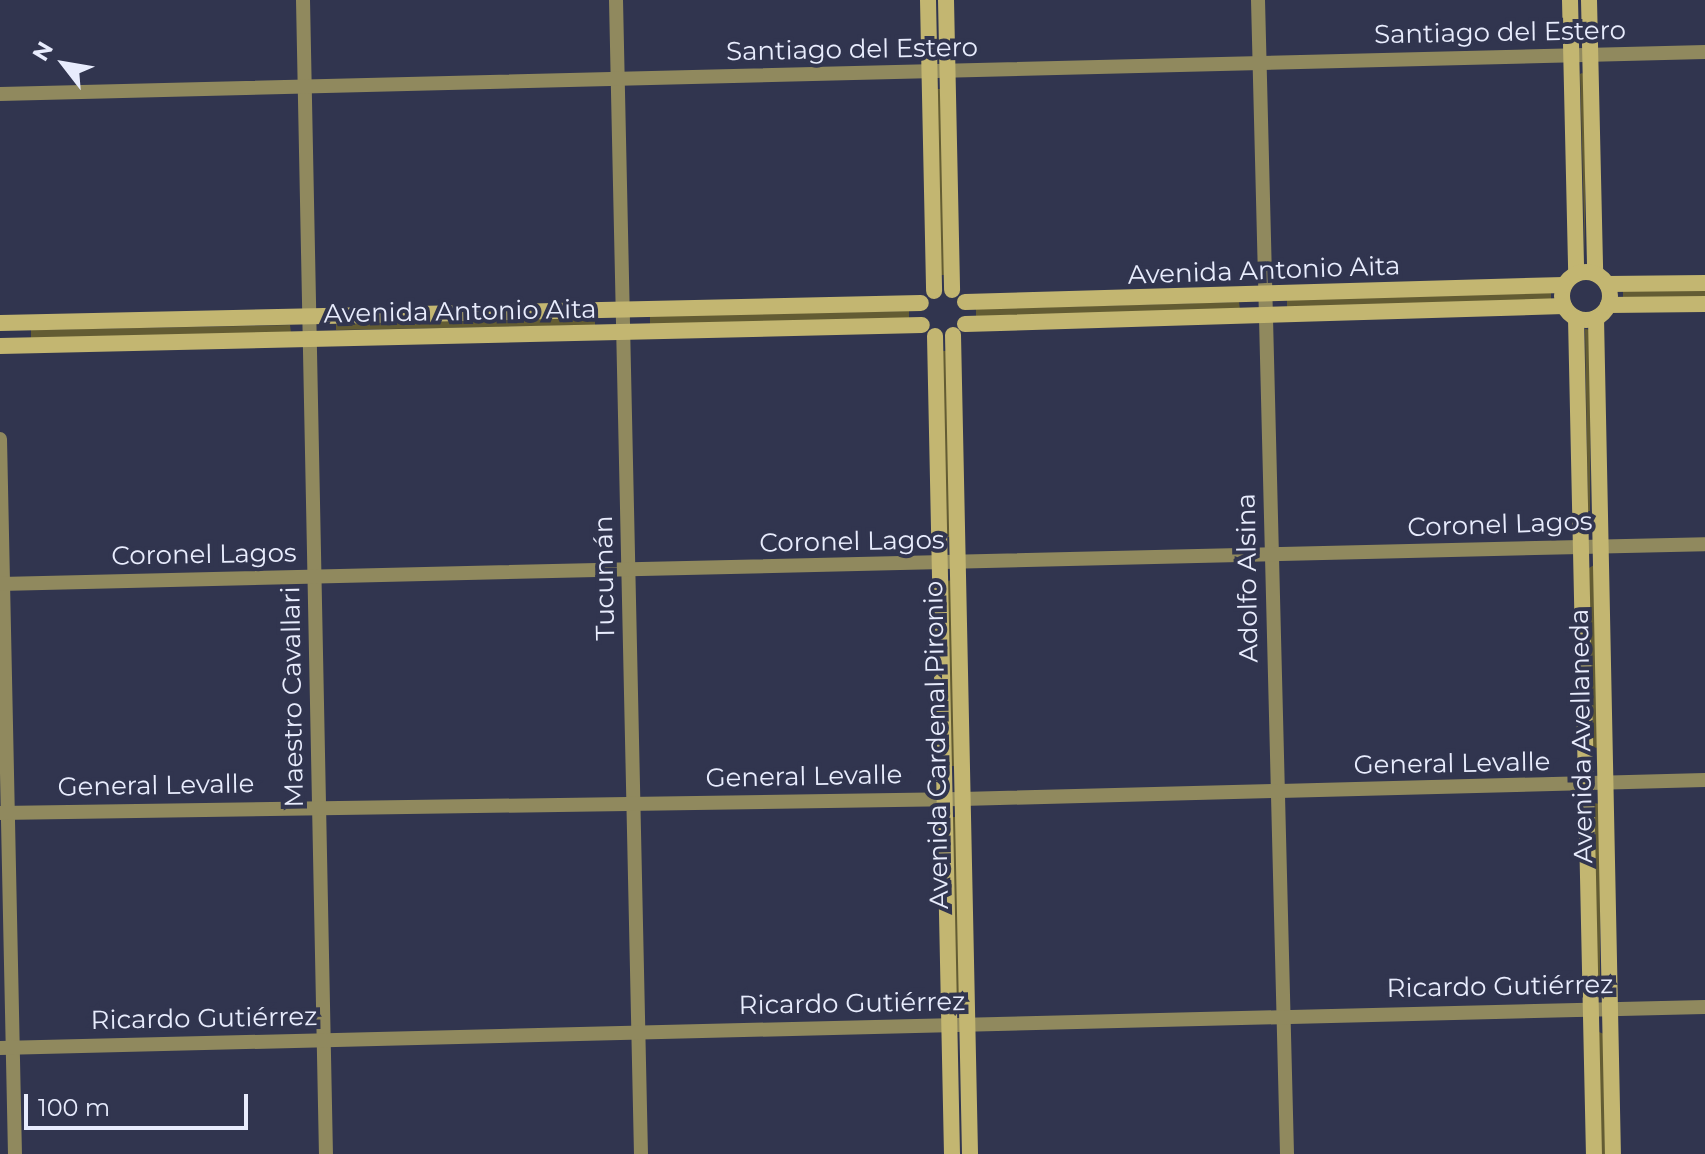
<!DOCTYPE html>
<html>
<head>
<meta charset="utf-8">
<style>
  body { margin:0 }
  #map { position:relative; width:1705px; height:1154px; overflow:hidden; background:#31354f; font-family:Montserrat,sans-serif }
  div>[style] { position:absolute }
  .green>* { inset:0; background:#635c33 }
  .street>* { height:14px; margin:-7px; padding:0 7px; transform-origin:7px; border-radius:7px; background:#90895e }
  .secondary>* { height:16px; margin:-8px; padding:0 8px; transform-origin:8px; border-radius:8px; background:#c3b671 }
  .secondary>.ring { margin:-8px; padding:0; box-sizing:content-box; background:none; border:16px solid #c3b671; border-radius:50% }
  span { translate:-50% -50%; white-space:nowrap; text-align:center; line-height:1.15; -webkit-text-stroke:8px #31354f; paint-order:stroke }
  .street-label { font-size:26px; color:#e8ecfd }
  .north { position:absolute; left:24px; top:24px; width:80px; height:80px; -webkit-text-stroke:6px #31354f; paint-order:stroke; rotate:301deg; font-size:22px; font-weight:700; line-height:32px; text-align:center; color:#e8ecfd }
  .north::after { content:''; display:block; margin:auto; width:28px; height:36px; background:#e8ecfd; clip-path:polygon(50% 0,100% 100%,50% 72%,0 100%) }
  .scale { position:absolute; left:24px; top:1094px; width:224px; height:36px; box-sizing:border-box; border:4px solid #e8ecfd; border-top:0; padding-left:10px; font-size:24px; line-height:28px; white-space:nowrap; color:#e8ecfd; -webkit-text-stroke:6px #31354f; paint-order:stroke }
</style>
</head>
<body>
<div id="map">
  <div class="green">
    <i style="clip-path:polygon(1582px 73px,1585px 75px,1585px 256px,1580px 74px)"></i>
    <i style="clip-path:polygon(935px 89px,943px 89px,947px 275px,939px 275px)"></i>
    <i style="clip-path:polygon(1705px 289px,1705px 298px,1623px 299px,1623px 290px)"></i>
    <i style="clip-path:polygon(1551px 292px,1551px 300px,1287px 308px,1287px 300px)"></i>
    <i style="clip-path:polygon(1239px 302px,1240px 310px,976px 317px,976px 309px)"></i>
    <i style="clip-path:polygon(909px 311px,909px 319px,650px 324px,650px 316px)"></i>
    <i style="clip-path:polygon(595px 317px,595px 325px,336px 330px,336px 323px)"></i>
    <i style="clip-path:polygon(290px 325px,291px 333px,31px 338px,31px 330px)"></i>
    <i style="clip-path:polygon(1585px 329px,1591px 330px,1590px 511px,1588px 511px)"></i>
    <i style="clip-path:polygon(940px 351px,948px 351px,952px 537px,944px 537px)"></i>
    <i style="clip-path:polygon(1594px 565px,1599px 746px,1596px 748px,1591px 745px,1589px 568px)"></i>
    <i style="clip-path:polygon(954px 580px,957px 766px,949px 766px,946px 581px)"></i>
    <i style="clip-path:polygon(1594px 803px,1600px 804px,1600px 986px,1597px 985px)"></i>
    <i style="clip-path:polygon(950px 817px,958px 817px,961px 1003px,953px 1003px)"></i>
    <i style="clip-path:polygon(1599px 1032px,1604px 1034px,1607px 1154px,1599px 1154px)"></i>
  </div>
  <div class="street">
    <i style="left:303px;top:0;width:1154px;rotate:88.86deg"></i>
    <i style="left:616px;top:0;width:1154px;rotate:88.76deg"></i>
    <i style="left:1258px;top:0;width:1154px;rotate:88.56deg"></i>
    <i style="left:0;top:94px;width:1706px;rotate:-1.41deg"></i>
    <i style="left:0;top:439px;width:715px;rotate:88.8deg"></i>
    <i style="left:0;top:584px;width:1705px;rotate:-1.34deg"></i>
    <i style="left:0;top:813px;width:962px;rotate:-0.83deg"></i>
    <i style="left:962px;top:799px;width:743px;rotate:-1.46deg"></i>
    <i style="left:0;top:1048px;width:1705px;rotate:-1.38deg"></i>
  </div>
  <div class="secondary">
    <i style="left:928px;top:0;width:291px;rotate:88.8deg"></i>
    <i style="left:946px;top:0;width:290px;rotate:88.8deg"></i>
    <i style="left:1570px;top:0;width:274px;rotate:88.7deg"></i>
    <i style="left:1589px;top:0;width:273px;rotate:88.7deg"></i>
    <i class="ring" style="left:1562px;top:272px;width:32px;height:32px"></i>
    <i style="left:1607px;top:284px;width:98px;rotate:-0.6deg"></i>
    <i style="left:965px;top:302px;width:599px;rotate:-1.63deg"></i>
    <i style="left:1608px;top:305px;width:97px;rotate:-0.6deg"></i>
    <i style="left:1576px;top:318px;width:836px;rotate:88.77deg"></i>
    <i style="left:1596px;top:318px;width:836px;rotate:88.84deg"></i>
    <i style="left:0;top:323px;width:921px;rotate:-1.24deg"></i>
    <i style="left:965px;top:324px;width:599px;rotate:-1.72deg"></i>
    <i style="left:953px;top:335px;width:819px;rotate:88.81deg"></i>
    <i style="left:935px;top:336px;width:818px;rotate:88.81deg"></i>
    <i style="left:0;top:346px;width:922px;rotate:-1.3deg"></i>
  </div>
  <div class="street-label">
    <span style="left:1500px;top:33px;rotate:-1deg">Santiago del Estero</span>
    <span style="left:852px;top:50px;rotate:-1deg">Santiago del Estero</span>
    <span style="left:1264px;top:271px;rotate:-2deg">Avenida Antonio Aita</span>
    <span style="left:460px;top:312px;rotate:-1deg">Avenida Antonio Aita</span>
    <span style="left:1500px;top:525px;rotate:-2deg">Coronel Lagos</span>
    <span style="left:852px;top:542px;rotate:-1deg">Coronel Lagos</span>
    <span style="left:204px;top:555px;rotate:-1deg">Coronel Lagos</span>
    <span style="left:605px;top:578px;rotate:-91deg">Tucumán</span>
    <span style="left:1248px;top:578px;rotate:-91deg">Adolfo Alsina</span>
    <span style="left:293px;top:697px;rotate:-91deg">Maestro Cavallari</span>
    <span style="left:1582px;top:736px;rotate:-91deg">Avenida Avellaneda</span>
    <span style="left:937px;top:745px;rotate:-91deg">Avenida Cardenal Pironio</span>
    <span style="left:1452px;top:764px;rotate:-1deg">General Levalle</span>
    <span style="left:804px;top:777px;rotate:-1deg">General Levalle</span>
    <span style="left:156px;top:786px;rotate:-1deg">General Levalle</span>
    <span style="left:1500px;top:987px;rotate:-1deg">Ricardo Gutiérrez</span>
    <span style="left:852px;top:1004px;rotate:-1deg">Ricardo Gutiérrez</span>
    <span style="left:204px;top:1019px;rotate:-1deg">Ricardo Gutiérrez</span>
  </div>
  <div class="north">N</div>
  <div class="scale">100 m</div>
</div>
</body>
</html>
